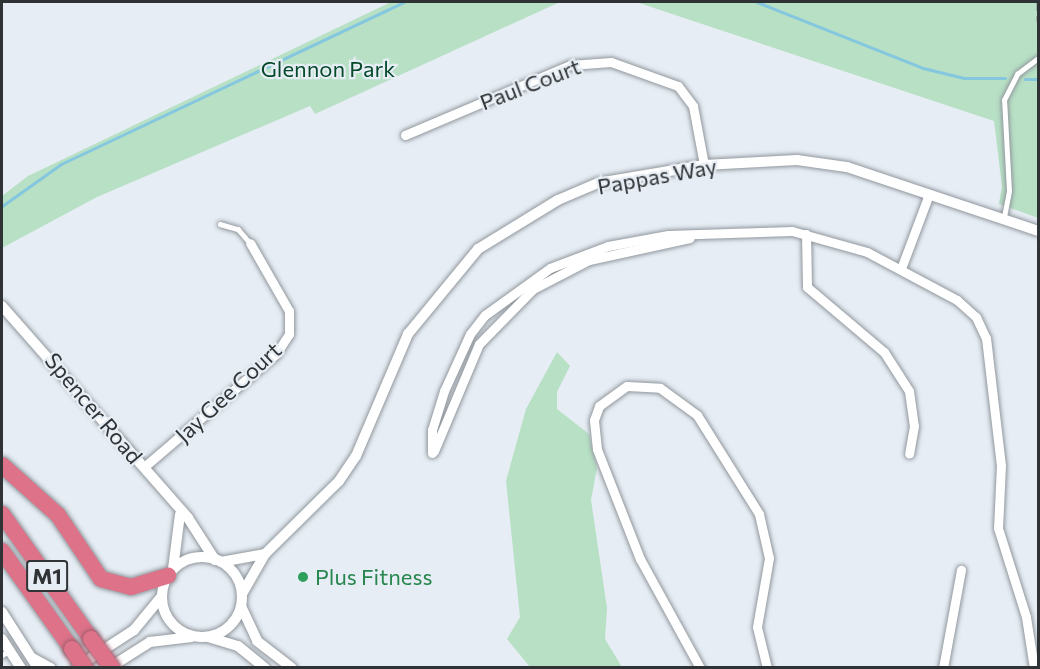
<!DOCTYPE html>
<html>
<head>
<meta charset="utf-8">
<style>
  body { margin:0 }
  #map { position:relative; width:1040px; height:669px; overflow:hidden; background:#e6edf4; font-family:Commissioner,sans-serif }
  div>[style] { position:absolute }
  .green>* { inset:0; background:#b7e0c5 }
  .stream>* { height:3px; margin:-1.5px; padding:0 1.5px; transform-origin:1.5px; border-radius:1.5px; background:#85c7df }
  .roads { filter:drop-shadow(0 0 2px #91979d) drop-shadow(0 0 2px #91979d) }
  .service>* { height:4.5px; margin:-2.25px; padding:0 2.25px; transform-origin:2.25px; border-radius:2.25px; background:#fff }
  .minor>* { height:9px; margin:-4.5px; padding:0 4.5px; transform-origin:4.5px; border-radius:4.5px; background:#fff }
  .tertiary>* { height:10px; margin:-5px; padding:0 5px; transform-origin:5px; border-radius:5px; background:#fff }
  .tertiary>.ring { margin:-5px; padding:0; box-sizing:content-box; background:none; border:10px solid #fff; border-radius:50% }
  .motorway>* { height:16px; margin:-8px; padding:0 8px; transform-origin:8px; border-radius:8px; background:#dd7289 }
  .rail>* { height:3px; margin-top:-1.5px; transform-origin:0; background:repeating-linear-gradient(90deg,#868b8f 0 9px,transparent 0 13.5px) }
  .bridges { filter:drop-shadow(0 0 2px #a05c6c) drop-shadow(0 0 2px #a05c6c) }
  .motorway-bridge>* { height:16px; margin:-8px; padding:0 8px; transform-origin:8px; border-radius:8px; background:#dd7289 }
  .dots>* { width:16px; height:16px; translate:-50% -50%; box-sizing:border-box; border:3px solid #e6edf4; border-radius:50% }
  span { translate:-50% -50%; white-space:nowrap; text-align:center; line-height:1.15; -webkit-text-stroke:4.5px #e6edf4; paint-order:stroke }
  .shield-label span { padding:2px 4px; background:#e6edf4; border:2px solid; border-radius:4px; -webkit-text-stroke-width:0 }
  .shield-label { font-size:21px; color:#303335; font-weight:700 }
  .park-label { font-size:22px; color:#044929 }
  .street-label { font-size:22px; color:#303335 }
  .leisure-label { font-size:22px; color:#27864d }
  .left { translate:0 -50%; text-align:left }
  .frame { position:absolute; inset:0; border:3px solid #303335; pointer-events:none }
</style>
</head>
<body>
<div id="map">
  <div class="green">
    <i style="clip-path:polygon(391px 2px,560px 2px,315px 114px,310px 106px,97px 197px,2px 248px,2px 196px,28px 176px)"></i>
    <i style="clip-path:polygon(636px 2px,1038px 2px,1038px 218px,999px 204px,1002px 186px,994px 121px)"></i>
    <i style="clip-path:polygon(557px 352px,570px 366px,557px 392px,557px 409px,589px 434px,597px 468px,591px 500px,607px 608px,605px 639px,622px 667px,530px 667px,507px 639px,520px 617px,506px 481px,526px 409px)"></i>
  </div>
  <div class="stream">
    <i style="left:757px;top:2px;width:179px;rotate:21.7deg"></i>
    <i style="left:923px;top:68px;width:42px;rotate:13.7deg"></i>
    <i style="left:964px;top:78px;width:41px"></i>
    <i style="left:1025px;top:79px;width:12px"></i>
    <i style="left:2px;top:206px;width:72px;rotate:-35.4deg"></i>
    <i style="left:61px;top:164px;width:379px;rotate:-25.3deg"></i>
  </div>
  <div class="roads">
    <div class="service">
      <i style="left:1004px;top:217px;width:26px;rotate:-79deg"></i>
      <i style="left:1009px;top:191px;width:91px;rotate:-93.1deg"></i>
      <i style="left:1004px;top:100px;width:29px;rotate:-63deg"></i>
      <i style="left:1017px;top:74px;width:26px;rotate:-37deg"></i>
      <i style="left:220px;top:224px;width:19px;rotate:16deg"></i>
      <i style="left:238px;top:229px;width:18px;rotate:49deg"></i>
      <i style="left:2px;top:655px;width:8px;rotate:-30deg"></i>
    </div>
    <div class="minor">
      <i style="left:405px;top:135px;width:179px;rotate:-23deg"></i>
      <i style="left:570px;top:65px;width:41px;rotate:-4.2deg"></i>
      <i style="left:611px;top:62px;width:71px;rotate:19.7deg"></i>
      <i style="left:678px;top:86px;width:25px;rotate:53deg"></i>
      <i style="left:693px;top:106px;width:60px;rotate:79.4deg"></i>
      <i style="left:806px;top:234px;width:53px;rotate:88.9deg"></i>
      <i style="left:807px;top:287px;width:101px;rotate:40.2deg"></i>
      <i style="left:884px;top:352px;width:46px;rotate:57.3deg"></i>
      <i style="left:909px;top:391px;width:35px;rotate:82deg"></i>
      <i style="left:914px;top:426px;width:28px;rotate:100deg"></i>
      <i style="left:902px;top:266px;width:77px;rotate:-69.4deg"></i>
      <i style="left:434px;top:451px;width:116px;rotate:-67.2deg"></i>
      <i style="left:479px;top:344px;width:77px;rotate:-45.5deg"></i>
      <i style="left:533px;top:289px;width:63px;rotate:-27.4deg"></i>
      <i style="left:589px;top:260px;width:103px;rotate:-12.3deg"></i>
      <i style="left:432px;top:453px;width:23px;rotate:-90deg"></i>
      <i style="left:432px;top:430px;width:41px;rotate:-72.9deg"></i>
      <i style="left:444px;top:391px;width:63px;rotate:-65.5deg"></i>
      <i style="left:470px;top:334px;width:24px;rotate:-52deg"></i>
      <i style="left:485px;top:315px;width:80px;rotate:-35.9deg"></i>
      <i style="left:550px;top:268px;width:62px;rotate:-20.8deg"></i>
      <i style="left:608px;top:246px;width:61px;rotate:-10.4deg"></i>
      <i style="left:668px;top:235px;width:124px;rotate:-1.8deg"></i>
      <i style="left:792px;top:231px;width:78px;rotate:15.6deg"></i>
      <i style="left:867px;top:252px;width:102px;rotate:28.1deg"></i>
      <i style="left:957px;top:300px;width:25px;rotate:42deg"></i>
      <i style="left:976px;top:317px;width:23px;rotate:65deg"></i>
      <i style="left:986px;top:338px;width:128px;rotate:83.3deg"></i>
      <i style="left:1001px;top:465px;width:63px;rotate:92.7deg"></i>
      <i style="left:998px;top:528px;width:93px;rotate:72.5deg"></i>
      <i style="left:1026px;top:617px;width:52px;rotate:81.1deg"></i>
      <i style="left:144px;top:467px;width:174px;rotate:-40.6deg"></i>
      <i style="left:276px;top:354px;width:24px;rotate:-57deg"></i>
      <i style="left:289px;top:334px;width:23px;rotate:-90deg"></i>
      <i style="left:289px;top:311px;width:78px;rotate:-119.8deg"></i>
      <i style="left:700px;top:668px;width:124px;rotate:-118.8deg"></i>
      <i style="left:640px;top:559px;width:118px;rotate:-111.4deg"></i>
      <i style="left:597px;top:449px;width:29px;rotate:-96deg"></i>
      <i style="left:594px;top:420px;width:15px;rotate:-70deg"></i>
      <i style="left:599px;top:406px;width:34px;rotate:-36deg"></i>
      <i style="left:627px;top:386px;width:33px;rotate:3deg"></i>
      <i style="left:660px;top:388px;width:46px;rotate:36.1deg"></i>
      <i style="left:697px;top:415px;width:117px;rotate:57.9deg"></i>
      <i style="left:759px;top:514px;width:45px;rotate:77.2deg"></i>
      <i style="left:769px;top:558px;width:70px;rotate:99.9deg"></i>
      <i style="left:757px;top:627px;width:42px;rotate:76.3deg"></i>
      <i style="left:943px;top:668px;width:100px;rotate:-79.6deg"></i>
    </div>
    <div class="tertiary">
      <i style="left:2px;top:306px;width:282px;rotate:48.7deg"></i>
      <i style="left:188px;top:518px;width:50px;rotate:57.3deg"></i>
      <i class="ring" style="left:162px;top:557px;width:70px;height:70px"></i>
      <i style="left:221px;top:562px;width:45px;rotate:-10.3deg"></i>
      <i style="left:265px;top:554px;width:104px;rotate:-44.6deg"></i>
      <i style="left:339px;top:481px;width:30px;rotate:-56deg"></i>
      <i style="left:356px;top:456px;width:133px;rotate:-66.9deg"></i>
      <i style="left:408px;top:334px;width:110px;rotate:-50.5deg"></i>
      <i style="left:478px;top:249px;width:94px;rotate:-31.5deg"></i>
      <i style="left:558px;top:200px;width:43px;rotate:-23deg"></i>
      <i style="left:598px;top:183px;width:108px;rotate:-9.6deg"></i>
      <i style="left:704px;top:165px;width:93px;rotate:-3.1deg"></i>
      <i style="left:797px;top:160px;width:50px;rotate:8deg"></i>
      <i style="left:847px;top:167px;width:201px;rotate:18.5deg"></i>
      <i style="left:173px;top:569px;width:55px;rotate:-82.7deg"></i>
      <i style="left:242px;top:594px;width:46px;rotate:-60.1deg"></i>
      <i style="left:241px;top:606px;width:38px;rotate:65deg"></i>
      <i style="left:257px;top:641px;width:44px;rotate:37.6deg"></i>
      <i style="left:2px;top:612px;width:67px;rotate:57.3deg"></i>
      <i style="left:208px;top:637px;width:31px;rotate:17deg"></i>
      <i style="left:238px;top:646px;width:35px;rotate:39deg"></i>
      <i style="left:2px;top:639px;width:35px;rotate:57deg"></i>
      <i style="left:32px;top:658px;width:21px;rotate:28deg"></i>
      <i style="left:77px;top:667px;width:68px;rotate:-33deg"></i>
      <i style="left:134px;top:630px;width:44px;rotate:-50.5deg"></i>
      <i style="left:109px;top:668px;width:49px;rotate:-32.4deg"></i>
      <i style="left:150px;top:642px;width:42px;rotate:-6.8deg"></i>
    </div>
    <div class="motorway">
      <i style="left:2px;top:465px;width:75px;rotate:41.8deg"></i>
      <i style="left:58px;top:515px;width:77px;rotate:56.1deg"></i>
      <i style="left:101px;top:579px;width:31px;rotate:15deg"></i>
      <i style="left:131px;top:587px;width:39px;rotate:-17deg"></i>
      <i style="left:2px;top:514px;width:153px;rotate:54.5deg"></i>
      <i style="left:2px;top:551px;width:120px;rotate:54.5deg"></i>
    </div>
  </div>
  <div class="rail">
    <i style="left:1038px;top:2px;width:19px;rotate:90deg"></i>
  </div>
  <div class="bridges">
    <div class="motorway-bridge">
      <i style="left:91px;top:639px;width:36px;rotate:54deg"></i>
      <i style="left:72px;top:649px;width:23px;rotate:56deg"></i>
    </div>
  </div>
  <div class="dots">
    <i style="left:303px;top:577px;background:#2e9e5b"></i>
  </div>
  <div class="shield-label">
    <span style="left:47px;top:576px">M1</span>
  </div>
  <div class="park-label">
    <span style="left:328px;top:69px">Glennon Park</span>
  </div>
  <div class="street-label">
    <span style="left:530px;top:84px;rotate:-21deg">Paul Court</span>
    <span style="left:657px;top:176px;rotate:-10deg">Pappas Way</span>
    <span style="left:228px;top:392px;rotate:-43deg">Jay Gee Court</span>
    <span style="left:94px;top:408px;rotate:50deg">Spencer Road</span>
  </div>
  <div class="leisure-label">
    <span class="left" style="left:315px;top:577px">Plus Fitness</span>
  </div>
  <div class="frame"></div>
</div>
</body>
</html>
